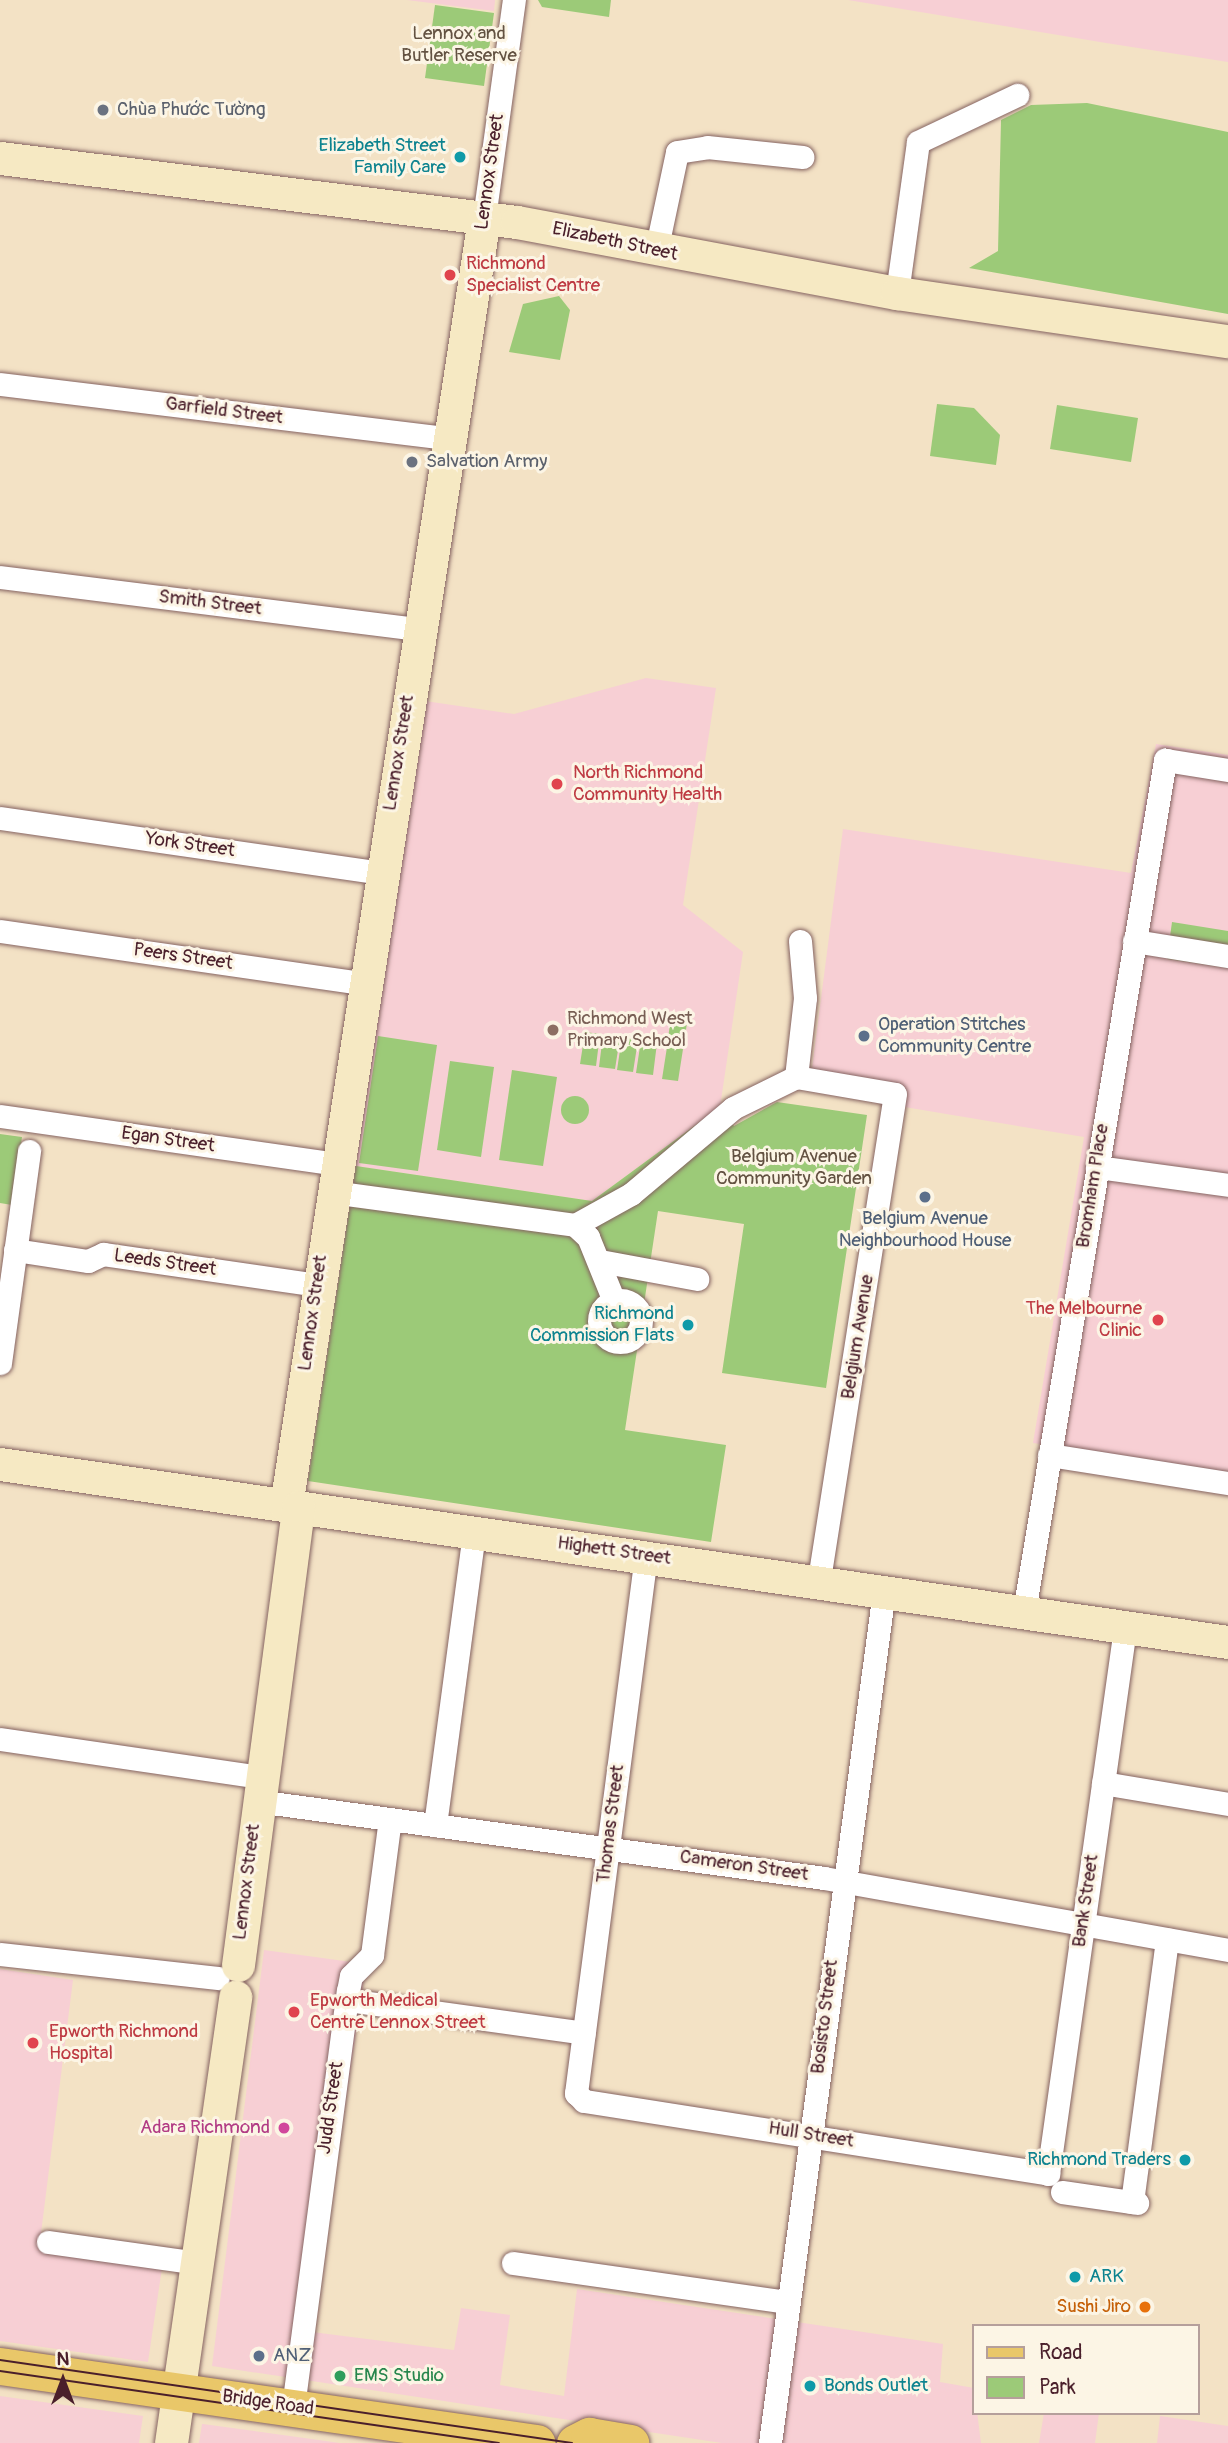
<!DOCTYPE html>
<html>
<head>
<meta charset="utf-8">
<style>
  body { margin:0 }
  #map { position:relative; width:1228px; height:2443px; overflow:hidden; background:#f3e2c5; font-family:Pangolin,sans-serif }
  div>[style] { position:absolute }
  .built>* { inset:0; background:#f7cfd4 }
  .green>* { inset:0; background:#9cca78 }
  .round { border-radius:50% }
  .roads { filter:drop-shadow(0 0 2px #856361) drop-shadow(0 0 2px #856361) }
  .street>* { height:23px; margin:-11.5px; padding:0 11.5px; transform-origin:11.5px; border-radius:11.5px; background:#fff }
  .street>.ring { margin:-11.5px; padding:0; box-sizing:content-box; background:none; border:23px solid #fff; border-radius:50% }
  .secondary>* { height:33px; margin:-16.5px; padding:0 16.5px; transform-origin:16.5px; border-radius:16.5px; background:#f6e9c3 }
  .primary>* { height:37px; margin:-18.5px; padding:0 18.5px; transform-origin:18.5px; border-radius:18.5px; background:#e9c769 }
  .tram>* { height:2px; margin:-1px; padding:0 1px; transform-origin:1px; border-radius:1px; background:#4a1f2b }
  .dots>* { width:19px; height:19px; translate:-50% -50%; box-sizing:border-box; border:4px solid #fcf5e5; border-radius:50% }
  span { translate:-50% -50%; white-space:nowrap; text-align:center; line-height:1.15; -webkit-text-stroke:6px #fcf5e5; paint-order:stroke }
  .park-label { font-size:19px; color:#635242 }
  .worship-label { font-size:19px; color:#5b616d }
  .left { translate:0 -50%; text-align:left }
  .culture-label { font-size:19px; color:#0d838f }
  .right { translate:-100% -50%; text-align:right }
  .street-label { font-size:19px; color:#4a1f2b }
  .health-label { font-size:19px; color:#be3a42 }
  .education-label { font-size:19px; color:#785e54 }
  .service-label { font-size:19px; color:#4e5e75 }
  .hotel-label { font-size:19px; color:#b23c85 }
  .food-label { font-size:19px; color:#c56008 }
  .leisure-label { font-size:19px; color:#27864d }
  .legend { position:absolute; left:972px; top:2324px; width:228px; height:91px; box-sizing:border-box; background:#fcf5e5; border:2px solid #b59f9b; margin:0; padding:9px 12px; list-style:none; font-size:21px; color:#4a1f2b }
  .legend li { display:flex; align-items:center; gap:14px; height:35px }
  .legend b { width:35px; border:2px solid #b59f9b }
  .north { position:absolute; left:28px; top:2345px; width:70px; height:70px; -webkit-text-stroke:5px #fcf5e5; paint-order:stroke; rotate:0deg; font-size:19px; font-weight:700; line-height:28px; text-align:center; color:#4a1f2b }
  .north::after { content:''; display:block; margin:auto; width:24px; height:32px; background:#4a1f2b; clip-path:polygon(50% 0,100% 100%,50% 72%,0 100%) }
</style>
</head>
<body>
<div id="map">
  <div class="built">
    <i style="clip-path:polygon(407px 0,495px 0,494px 11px)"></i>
    <i style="clip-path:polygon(848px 0,1228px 0,1228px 62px,1106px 43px)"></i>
    <i style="clip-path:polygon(646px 678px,716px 688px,683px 905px,743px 952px,720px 1107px,592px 1201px,356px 1166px,425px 701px,514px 714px)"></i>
    <i style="clip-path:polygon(1156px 744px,1228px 755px,1228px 1473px,1033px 1443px,1084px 1137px,809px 1091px,843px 829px,1131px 873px)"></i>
    <i style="clip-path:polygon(264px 1950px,366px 1964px,312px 2332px,454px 2350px,461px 2308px,510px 2315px,500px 2385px,564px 2396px,577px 2289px,943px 2344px,940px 2382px,974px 2388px,981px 2443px,722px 2443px,212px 2366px)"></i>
    <i style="clip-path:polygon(0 1969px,73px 1980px,41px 2233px,165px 2248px,148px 2362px,0 2341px)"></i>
    <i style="clip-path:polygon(0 2396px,143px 2416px,139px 2443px,0 2443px)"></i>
    <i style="clip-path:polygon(1044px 2413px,1099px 2413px,1095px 2443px,1039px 2443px)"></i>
    <i style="clip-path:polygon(1160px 2416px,1228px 2426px,1228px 2443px,1157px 2443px)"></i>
    <i style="clip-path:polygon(202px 2424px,203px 2424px,340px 2443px,199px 2443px)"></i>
  </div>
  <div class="green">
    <i style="clip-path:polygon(538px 0,611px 0,609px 17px,542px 7px)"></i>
    <i style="clip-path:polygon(435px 5px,494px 13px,484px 86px,425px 78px)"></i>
    <i style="clip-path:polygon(1087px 103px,1228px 132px,1228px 314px,969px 268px,998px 251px,1001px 120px,1031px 105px)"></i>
    <i style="clip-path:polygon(559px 296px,570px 310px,560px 360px,509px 352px,523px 304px)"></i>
    <i style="clip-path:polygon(937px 404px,974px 408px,1000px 435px,996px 465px,930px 456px)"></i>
    <i style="clip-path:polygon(1057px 405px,1138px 418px,1131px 462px,1050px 449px)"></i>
    <i style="clip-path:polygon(1172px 922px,1228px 931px,1228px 968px,1167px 959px)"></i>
    <i style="clip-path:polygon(672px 1012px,688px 1014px,684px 1046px,667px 1044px)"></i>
    <i style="clip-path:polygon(585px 1032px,600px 1034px,596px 1066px,580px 1064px)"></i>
    <i style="clip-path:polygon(603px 1035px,620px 1037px,615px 1069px,599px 1067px)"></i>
    <i style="clip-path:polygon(378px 1036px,437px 1045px,418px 1171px,359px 1163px)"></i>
    <i style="clip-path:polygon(622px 1037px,638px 1040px,633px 1072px,617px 1070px)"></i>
    <i style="clip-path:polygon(641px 1040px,657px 1043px,653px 1075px,636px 1073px)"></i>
    <i style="clip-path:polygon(667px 1047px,683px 1049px,678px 1081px,662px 1079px)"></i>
    <i style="clip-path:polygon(450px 1061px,494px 1067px,481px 1157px,437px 1150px)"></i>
    <i style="clip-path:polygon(512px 1070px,557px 1077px,543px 1166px,499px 1160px)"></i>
    <i class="round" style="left:561px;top:1096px;width:28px;height:28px"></i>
    <i style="clip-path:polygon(777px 1102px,867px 1115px,826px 1388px,722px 1373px,744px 1224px,658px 1211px,625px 1430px,726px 1445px,711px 1542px,308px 1481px,356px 1166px,592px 1201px,720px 1107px,734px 1126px)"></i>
    <i style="clip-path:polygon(0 1134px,22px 1137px,12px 1205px,0 1203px)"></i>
  </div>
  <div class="roads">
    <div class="street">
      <i style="left:484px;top:218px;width:220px;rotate:-82.2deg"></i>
      <i style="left:656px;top:251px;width:101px;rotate:-78deg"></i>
      <i style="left:677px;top:152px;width:30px;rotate:-9deg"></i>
      <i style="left:707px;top:147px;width:96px;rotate:6deg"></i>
      <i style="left:897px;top:293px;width:152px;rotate:-82.1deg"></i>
      <i style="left:918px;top:142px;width:110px;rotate:-25.4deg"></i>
      <i style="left:0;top:384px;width:451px;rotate:6.9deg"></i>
      <i style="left:0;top:577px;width:422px;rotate:7.1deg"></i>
      <i style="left:0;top:818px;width:384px;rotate:8.2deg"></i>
      <i style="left:0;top:931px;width:370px;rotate:8.2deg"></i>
      <i style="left:800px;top:941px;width:57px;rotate:85deg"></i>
      <i style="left:805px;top:998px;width:80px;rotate:96.5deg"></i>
      <i style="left:796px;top:1077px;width:100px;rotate:9.7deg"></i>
      <i style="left:895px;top:1094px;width:492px;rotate:98.9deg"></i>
      <i style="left:1134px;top:941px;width:95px;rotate:9.1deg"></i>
      <i style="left:0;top:1116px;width:339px;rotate:8.1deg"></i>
      <i style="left:1097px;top:1167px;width:132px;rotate:7.8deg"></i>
      <i style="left:332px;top:1192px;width:245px;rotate:7.7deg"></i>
      <i style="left:575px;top:1225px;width:64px;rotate:-29deg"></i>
      <i style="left:631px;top:1194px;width:133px;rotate:-40.1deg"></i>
      <i style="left:733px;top:1108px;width:70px;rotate:-26.2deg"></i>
      <i style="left:575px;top:1225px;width:18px;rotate:43deg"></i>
      <i style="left:588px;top:1237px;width:69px;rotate:67.9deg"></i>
      <i style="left:15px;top:1250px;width:74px;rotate:8.6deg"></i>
      <i style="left:88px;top:1261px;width:17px;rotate:-25deg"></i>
      <i style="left:103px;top:1254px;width:216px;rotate:8.2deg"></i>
      <i style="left:600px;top:1261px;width:99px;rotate:10.5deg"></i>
      <i class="ring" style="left:599px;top:1300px;width:19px;height:19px"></i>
      <i style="left:0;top:1363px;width:214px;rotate:-82.2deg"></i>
      <i style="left:1049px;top:1455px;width:181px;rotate:8.9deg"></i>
      <i style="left:646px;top:1555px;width:543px;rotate:97.41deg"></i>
      <i style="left:576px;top:2093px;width:11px;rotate:45deg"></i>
      <i style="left:584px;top:2101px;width:470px;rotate:8.9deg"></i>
      <i style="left:1048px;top:2174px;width:551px;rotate:-81.97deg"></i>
      <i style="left:1024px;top:1612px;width:864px;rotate:-80.6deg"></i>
      <i style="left:1165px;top:760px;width:64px;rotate:9deg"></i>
      <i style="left:0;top:1739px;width:263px;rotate:8.3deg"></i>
      <i style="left:1103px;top:1783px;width:127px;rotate:9.5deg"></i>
      <i style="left:257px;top:1801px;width:572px;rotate:7.73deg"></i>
      <i style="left:824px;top:1878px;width:410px;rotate:10.1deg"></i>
      <i style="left:435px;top:1825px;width:297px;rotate:-82.4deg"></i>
      <i style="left:0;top:1954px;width:219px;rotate:6.3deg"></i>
      <i style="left:347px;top:2000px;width:239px;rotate:7.9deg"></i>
      <i style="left:1062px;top:2192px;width:76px;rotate:8.3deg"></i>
      <i style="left:1132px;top:2202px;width:265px;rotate:-82.4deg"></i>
      <i style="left:48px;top:2242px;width:150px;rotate:8deg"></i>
      <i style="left:513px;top:2263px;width:277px;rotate:8.1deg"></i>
      <i style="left:293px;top:2407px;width:420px;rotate:-82.5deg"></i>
      <i style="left:348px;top:1991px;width:15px;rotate:-79deg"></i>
      <i style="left:351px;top:1976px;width:30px;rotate:-45deg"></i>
      <i style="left:372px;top:1955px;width:137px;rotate:-82.5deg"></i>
      <i style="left:770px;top:2443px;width:860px;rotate:-82.38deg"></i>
    </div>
    <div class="secondary">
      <i style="left:0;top:158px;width:521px;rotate:7.06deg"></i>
      <i style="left:517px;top:222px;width:387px;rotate:10.6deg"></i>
      <i style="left:897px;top:293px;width:334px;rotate:8.3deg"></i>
      <i style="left:0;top:1464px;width:1241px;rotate:8.25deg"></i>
      <i style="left:286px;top:1506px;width:1303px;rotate:-81.26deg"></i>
      <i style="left:238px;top:1965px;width:462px;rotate:-82.5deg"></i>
      <i style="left:171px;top:2443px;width:451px;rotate:-81.8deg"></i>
    </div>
    <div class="primary">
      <i style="left:0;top:2366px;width:542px;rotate:8.17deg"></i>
      <i style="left:575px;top:2443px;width:16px;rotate:-27deg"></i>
      <i style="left:589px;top:2436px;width:42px;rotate:9.7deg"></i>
    </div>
  </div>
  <div class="tram">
    <i style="left:0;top:2360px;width:578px;rotate:8.26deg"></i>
    <i style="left:0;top:2371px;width:504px;rotate:8.21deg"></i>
  </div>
  <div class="dots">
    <i style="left:103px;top:110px;background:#6b7280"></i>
    <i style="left:460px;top:157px;background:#0f9aa8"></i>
    <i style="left:450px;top:275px;background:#e0444e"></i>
    <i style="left:412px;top:462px;background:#6b7280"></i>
    <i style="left:557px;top:784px;background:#e0444e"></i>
    <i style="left:553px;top:1030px;background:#8d6e63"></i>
    <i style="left:864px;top:1036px;background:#5c6f8a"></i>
    <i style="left:925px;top:1197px;background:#5c6f8a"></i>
    <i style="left:1158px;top:1320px;background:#e0444e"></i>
    <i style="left:688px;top:1325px;background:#0f9aa8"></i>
    <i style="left:294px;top:2012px;background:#e0444e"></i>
    <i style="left:33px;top:2043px;background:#e0444e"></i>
    <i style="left:284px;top:2128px;background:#d1479c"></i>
    <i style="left:1185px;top:2160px;background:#0f9aa8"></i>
    <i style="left:1075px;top:2277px;background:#0f9aa8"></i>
    <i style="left:1145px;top:2307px;background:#e8710a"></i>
    <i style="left:259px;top:2356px;background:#5c6f8a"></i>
    <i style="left:340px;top:2376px;background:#2e9e5b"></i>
    <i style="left:810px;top:2386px;background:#0f9aa8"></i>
  </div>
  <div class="park-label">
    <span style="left:459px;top:45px">Lennox and<br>Butler Reserve</span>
    <span style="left:794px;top:1168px">Belgium Avenue<br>Community Garden</span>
  </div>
  <div class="worship-label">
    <span class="left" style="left:117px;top:110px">Chùa Phước Tường</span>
    <span class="left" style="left:426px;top:462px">Salvation Army</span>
  </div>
  <div class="culture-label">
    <span class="right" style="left:446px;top:157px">Elizabeth Street<br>Family Care</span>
    <span class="right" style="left:674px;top:1325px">Richmond<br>Commission Flats</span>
    <span class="right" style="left:1171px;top:2160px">Richmond Traders</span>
    <span class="left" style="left:1089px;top:2277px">ARK</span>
    <span class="left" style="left:824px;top:2386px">Bonds Outlet</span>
  </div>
  <div class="street-label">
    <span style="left:490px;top:172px;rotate:-82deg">Lennox Street</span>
    <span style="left:615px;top:242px;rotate:12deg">Elizabeth Street</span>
    <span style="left:224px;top:411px;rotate:7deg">Garfield Street</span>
    <span style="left:210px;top:603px;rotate:7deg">Smith Street</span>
    <span style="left:399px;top:753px;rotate:-81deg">Lennox Street</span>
    <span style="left:190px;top:845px;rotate:8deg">York Street</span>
    <span style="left:183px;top:957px;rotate:8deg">Peers Street</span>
    <span style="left:168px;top:1140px;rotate:8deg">Egan Street</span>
    <span style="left:1093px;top:1186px;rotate:-81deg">Bromham Place</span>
    <span style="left:165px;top:1263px;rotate:8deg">Leeds Street</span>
    <span style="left:313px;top:1313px;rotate:-82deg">Lennox Street</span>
    <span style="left:858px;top:1337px;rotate:-81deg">Belgium Avenue</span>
    <span style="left:614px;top:1551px;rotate:8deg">Highett Street</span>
    <span style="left:611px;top:1824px;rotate:-83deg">Thomas Street</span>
    <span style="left:744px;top:1866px;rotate:8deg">Cameron Street</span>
    <span style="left:247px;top:1882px;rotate:-83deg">Lennox Street</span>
    <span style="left:1086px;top:1901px;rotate:-82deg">Bank Street</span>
    <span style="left:825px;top:2017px;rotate:-83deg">Bosisto Street</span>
    <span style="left:331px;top:2108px;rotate:-82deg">Judd Street</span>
    <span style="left:811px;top:2135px;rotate:9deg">Hull Street</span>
    <span style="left:268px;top:2403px;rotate:8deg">Bridge Road</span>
  </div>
  <div class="health-label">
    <span class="left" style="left:466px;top:275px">Richmond<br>Specialist Centre</span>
    <span class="left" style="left:573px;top:784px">North Richmond<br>Community Health</span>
    <span class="right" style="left:1142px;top:1320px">The Melbourne<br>Clinic</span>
    <span class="left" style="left:310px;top:2012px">Epworth Medical<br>Centre Lennox Street</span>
    <span class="left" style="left:49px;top:2043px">Epworth Richmond<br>Hospital</span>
  </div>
  <div class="education-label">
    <span class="left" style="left:567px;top:1030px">Richmond West<br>Primary School</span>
  </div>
  <div class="service-label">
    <span class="left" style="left:878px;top:1036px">Operation Stitches<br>Community Centre</span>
    <span style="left:925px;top:1230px">Belgium Avenue<br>Neighbourhood House</span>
    <span class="left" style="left:273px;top:2356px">ANZ</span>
  </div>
  <div class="hotel-label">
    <span class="right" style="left:270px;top:2128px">Adara Richmond</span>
  </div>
  <div class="food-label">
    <span class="right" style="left:1131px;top:2307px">Sushi Jiro</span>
  </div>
  <div class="leisure-label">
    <span class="left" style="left:354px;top:2376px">EMS Studio</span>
  </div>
  <ul class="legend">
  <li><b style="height:9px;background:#e9c769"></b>Road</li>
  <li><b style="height:19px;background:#9cca78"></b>Park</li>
  </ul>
  <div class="north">N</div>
</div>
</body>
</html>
